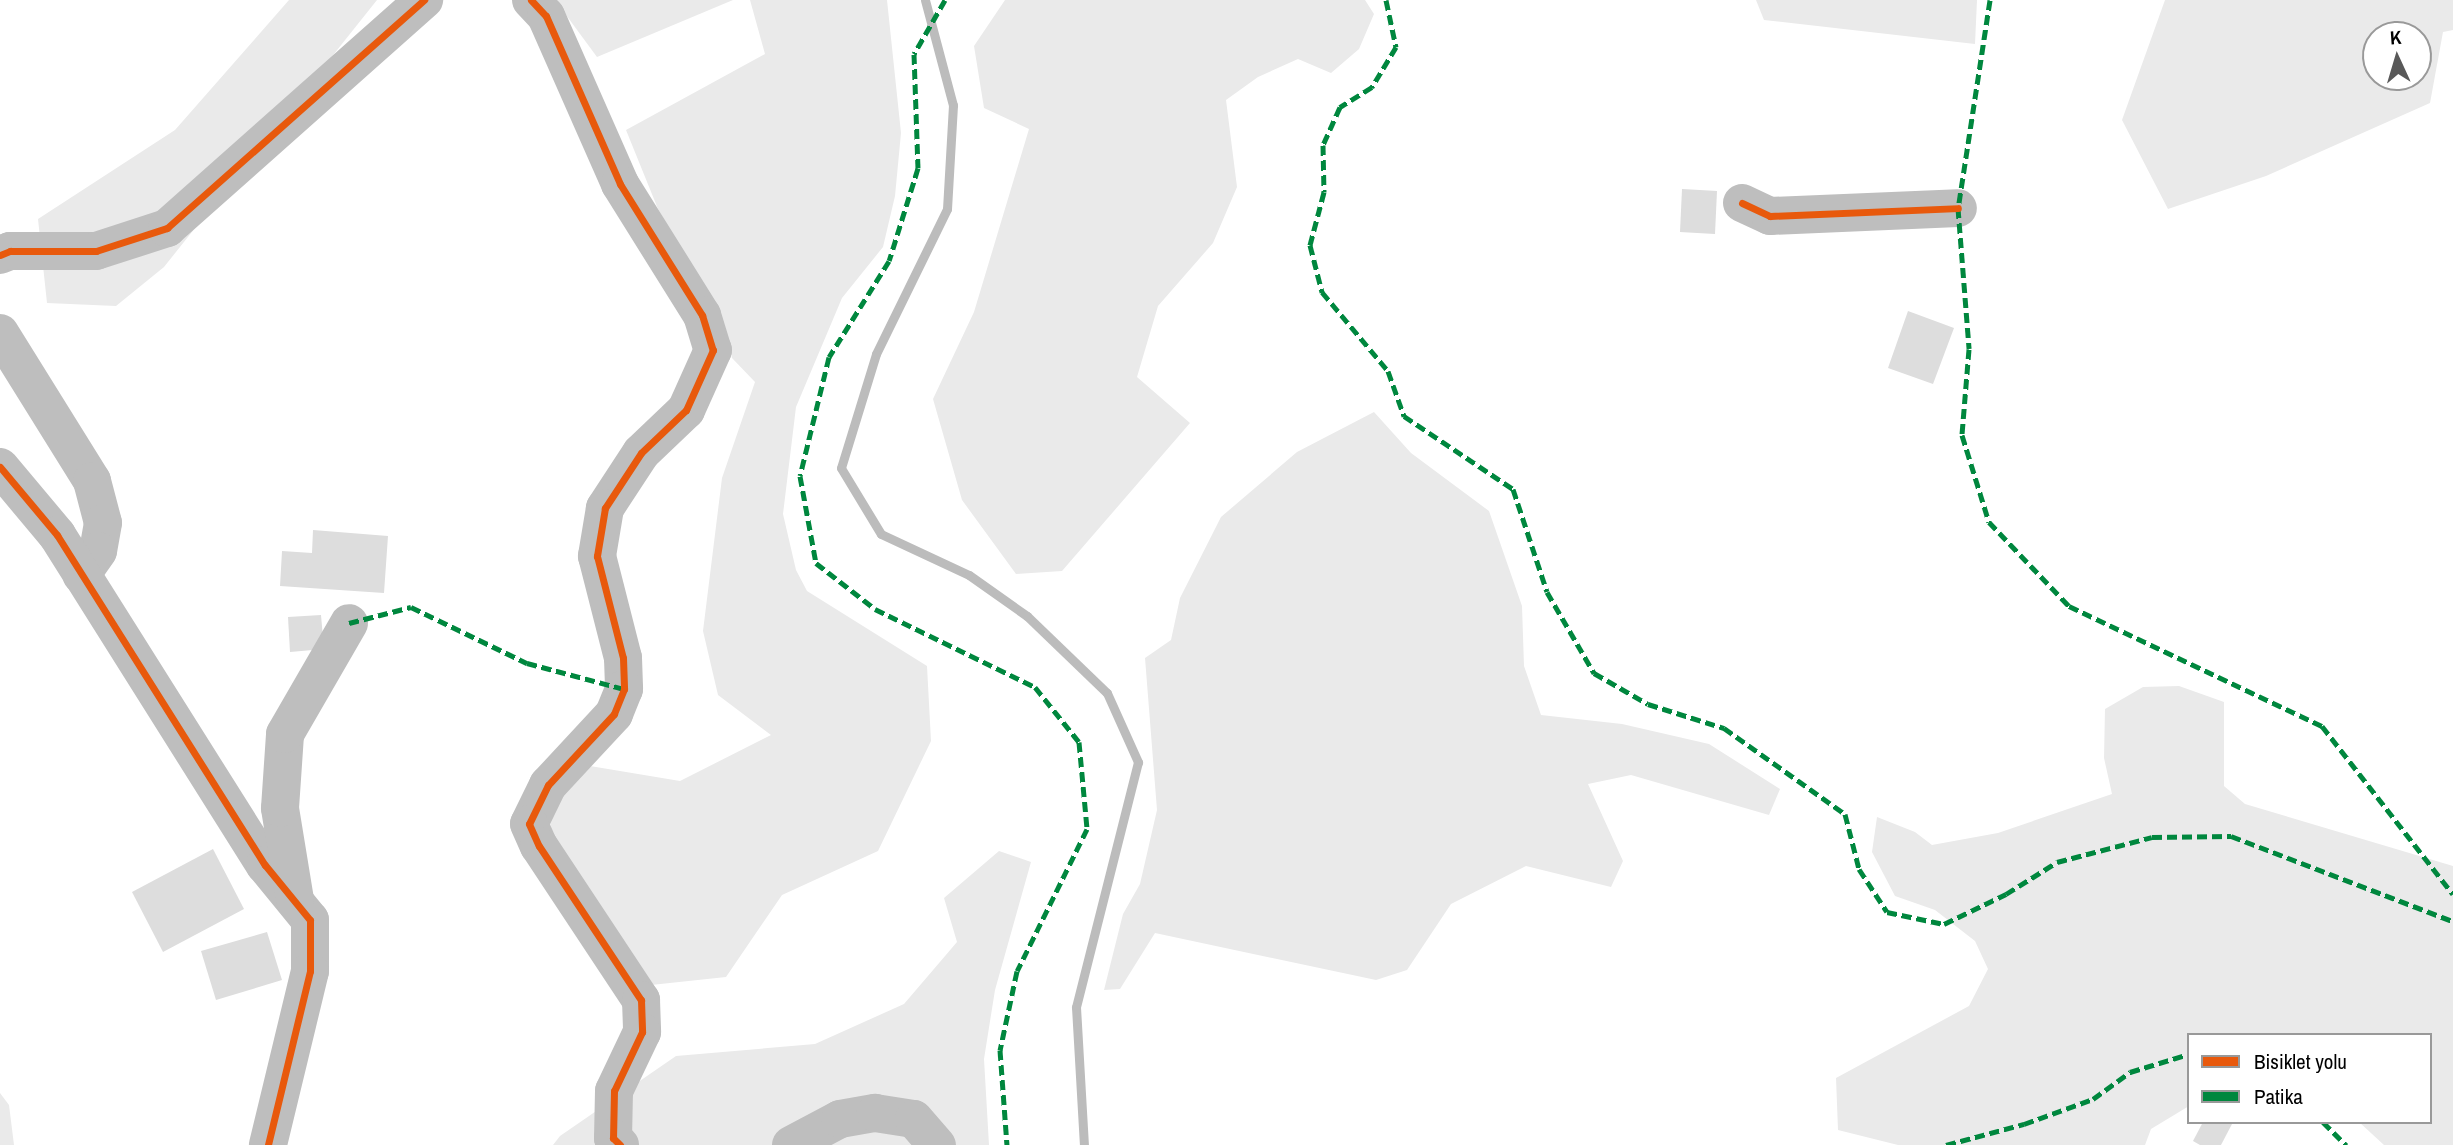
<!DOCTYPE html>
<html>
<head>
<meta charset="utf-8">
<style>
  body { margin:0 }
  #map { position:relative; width:2453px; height:1145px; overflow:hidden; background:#fff; font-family:"Archivo Narrow",sans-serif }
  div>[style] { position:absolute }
  .green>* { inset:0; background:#eaeaea }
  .stream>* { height:9px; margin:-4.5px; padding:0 4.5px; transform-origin:4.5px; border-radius:4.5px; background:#bcbcbc }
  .building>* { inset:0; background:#ddd }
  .minor>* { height:38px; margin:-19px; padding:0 19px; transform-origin:19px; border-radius:19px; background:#bebebe }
  .quiet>* { height:5px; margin-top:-2.5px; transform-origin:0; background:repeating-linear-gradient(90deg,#00873e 0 10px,transparent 0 15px) }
  .cycleway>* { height:7px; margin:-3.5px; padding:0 3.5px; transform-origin:3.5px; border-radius:3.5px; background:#e8590c }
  span { translate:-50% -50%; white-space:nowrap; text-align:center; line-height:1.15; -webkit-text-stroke:5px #fff; paint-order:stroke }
  .legend { position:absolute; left:2187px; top:1033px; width:245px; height:91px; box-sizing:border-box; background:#fff; border:2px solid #999; margin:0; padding:9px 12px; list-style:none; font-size:21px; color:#000 }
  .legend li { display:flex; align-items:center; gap:14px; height:35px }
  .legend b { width:35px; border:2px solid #999 }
  .north { position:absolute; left:2362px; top:21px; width:70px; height:70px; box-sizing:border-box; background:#fff; border:2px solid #999; border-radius:50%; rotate:356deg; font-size:19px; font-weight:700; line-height:28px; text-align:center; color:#000 }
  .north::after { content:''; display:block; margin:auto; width:24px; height:32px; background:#595959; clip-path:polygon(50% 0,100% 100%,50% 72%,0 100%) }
</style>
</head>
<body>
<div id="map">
  <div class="green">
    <i style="clip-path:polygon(289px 0,377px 0,164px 267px,116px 306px,47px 303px,38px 219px,175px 130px)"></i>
    <i style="clip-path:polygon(555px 0,733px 0,597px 57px)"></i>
    <i style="clip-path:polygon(750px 0,887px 0,901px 133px,895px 196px,883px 247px,842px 298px,796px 407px,783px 514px,796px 570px,807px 591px,927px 666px,931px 741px,878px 851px,782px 895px,726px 977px,651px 985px,552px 846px,549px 808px,584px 765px,680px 781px,771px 735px,718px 695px,703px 631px,722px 478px,755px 382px,732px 358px,724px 324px,658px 209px,626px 130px,765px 54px)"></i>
    <i style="clip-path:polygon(1005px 0,1365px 0,1374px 14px,1359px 49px,1331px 73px,1298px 59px,1258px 77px,1226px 100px,1237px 187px,1213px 243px,1158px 306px,1137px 377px,1190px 423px,1062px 571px,1016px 574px,962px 500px,933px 399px,974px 312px,1029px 129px,984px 108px,974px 46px)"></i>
    <i style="clip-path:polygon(1756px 0,1977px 0,1975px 44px,1764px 20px)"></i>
    <i style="clip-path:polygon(evenodd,2165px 0,2453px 0,2453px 30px,2443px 32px,2430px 103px,2266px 176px,2168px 209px,2122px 120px,2165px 0,2376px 35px,2418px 35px,2418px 77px,2376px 77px,2376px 35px)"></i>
    <i style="clip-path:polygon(1374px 412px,1411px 453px,1489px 511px,1522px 606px,1524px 666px,1541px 715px,1622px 724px,1709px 744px,1780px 789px,1769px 815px,1631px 775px,1588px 784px,1623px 861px,1611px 887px,1526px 866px,1451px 904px,1407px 970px,1376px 980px,1155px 933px,1120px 989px,1104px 990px,1123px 914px,1140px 884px,1157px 810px,1145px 658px,1171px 640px,1180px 598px,1221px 517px,1297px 452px)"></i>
    <i style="clip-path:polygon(2179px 686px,2224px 702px,2224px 786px,2245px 804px,2453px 866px,2453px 1145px,2384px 1145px,2359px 1122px,2430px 1122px,2430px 1035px,2189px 1035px,2189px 1106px,2151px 1129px,2145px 1145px,1898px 1145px,1838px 1130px,1836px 1078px,1969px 1006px,1988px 969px,1975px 941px,1935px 910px,1895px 896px,1872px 852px,1877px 817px,1915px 832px,1932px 845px,1998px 833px,2112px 794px,2104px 758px,2105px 709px,2143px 687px)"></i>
    <i style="clip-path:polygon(999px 851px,1031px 862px,995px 990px,984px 1059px,989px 1145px,553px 1145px,560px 1136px,676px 1056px,815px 1044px,904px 1004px,957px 942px,944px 898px)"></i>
    <i style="clip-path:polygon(0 1093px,9px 1105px,14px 1145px,0 1145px)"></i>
  </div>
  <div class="stream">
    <i style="left:925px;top:0;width:109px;rotate:75.1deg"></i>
    <i style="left:953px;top:105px;width:104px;rotate:93.3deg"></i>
    <i style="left:947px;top:209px;width:161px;rotate:116.1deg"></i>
    <i style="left:876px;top:354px;width:119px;rotate:107.1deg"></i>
    <i style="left:841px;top:468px;width:77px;rotate:58.8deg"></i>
    <i style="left:881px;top:534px;width:97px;rotate:25deg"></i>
    <i style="left:969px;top:575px;width:71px;rotate:35.3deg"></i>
    <i style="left:1027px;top:616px;width:111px;rotate:43.9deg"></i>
    <i style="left:1107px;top:693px;width:76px;rotate:65.8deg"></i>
    <i style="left:1138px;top:762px;width:253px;rotate:104.2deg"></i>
    <i style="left:1076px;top:1007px;width:138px;rotate:86.7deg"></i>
  </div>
  <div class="building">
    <i style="clip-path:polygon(1682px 189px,1717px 191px,1715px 234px,1680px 232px)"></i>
    <i style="clip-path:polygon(1908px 311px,1954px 328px,1933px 384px,1888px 368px)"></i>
    <i style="clip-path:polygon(313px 530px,388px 536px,384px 593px,280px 586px,282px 551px,312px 553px)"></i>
    <i style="clip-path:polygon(321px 615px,324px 649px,290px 652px,288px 617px)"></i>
    <i style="clip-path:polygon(213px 849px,244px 909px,163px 952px,132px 892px)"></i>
    <i style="clip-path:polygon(267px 932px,282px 980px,216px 1000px,201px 951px)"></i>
    <i style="clip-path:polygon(2203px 1122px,2228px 1122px,2232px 1124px,2221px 1145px,2200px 1145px,2193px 1141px)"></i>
  </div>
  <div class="minor">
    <i style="left:531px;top:0;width:22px;rotate:47deg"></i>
    <i style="left:546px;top:16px;width:184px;rotate:66.2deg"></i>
    <i style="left:620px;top:184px;width:155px;rotate:58deg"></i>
    <i style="left:702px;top:315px;width:37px;rotate:73deg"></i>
    <i style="left:713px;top:350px;width:66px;rotate:114.2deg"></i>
    <i style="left:686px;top:410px;width:62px;rotate:136.3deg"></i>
    <i style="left:641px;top:453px;width:66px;rotate:123.2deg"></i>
    <i style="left:605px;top:508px;width:49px;rotate:99.5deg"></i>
    <i style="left:597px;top:556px;width:105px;rotate:75.7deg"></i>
    <i style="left:623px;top:658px;width:31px;rotate:88deg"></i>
    <i style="left:624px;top:689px;width:27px;rotate:112deg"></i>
    <i style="left:614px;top:714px;width:97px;rotate:132.9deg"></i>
    <i style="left:548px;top:785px;width:43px;rotate:116deg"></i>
    <i style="left:529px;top:824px;width:24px;rotate:66deg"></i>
    <i style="left:539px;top:846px;width:185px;rotate:56.5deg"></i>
    <i style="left:641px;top:1000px;width:32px;rotate:88deg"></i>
    <i style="left:642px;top:1032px;width:65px;rotate:115.4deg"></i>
    <i style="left:614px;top:1091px;width:47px;rotate:91.2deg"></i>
    <i style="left:613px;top:1138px;width:10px;rotate:45deg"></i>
    <i style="left:1742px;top:203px;width:31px;rotate:25deg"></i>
    <i style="left:1770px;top:216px;width:188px;rotate:-2.4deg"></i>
    <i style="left:0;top:255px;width:11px;rotate:-22deg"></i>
    <i style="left:10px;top:251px;width:86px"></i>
    <i style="left:96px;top:251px;width:75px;rotate:-17.9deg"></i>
    <i style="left:167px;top:228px;width:344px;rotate:-41.6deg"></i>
    <i style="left:0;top:333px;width:174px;rotate:58.1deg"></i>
    <i style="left:92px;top:481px;width:43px;rotate:75.3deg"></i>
    <i style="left:103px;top:523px;width:28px;rotate:100deg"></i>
    <i style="left:98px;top:551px;width:29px;rotate:125deg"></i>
    <i style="left:0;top:467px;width:89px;rotate:50deg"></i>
    <i style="left:57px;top:535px;width:390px;rotate:57.8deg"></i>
    <i style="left:265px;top:865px;width:71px;rotate:50.7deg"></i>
    <i style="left:310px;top:920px;width:51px;rotate:90deg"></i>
    <i style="left:310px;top:971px;width:179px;rotate:103.6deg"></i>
    <i style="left:295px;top:900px;width:93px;rotate:-99.3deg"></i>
    <i style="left:280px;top:808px;width:74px;rotate:-86.1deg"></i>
    <i style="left:285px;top:734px;width:128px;rotate:-60deg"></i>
    <i style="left:791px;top:1145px;width:55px;rotate:-28deg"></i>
    <i style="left:840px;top:1119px;width:36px;rotate:-10deg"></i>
    <i style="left:875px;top:1113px;width:39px;rotate:9deg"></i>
    <i style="left:914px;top:1119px;width:35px;rotate:49deg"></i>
  </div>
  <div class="quiet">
    <i style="left:945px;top:0;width:62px;rotate:119.9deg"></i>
    <i style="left:914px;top:54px;width:114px;rotate:88deg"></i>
    <i style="left:918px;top:168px;width:97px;rotate:107.3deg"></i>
    <i style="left:889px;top:261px;width:113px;rotate:122deg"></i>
    <i style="left:829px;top:357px;width:122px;rotate:103.7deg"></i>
    <i style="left:800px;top:476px;width:88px;rotate:79.6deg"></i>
    <i style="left:816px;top:563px;width:75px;rotate:37.9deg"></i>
    <i style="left:875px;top:609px;width:178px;rotate:26deg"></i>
    <i style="left:1035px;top:687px;width:70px;rotate:51.3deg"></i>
    <i style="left:1079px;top:742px;width:87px;rotate:84.7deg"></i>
    <i style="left:1087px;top:829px;width:158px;rotate:116.2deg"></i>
    <i style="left:1017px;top:971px;width:81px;rotate:102.1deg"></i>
    <i style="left:1000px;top:1050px;width:95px;rotate:85.8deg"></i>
    <i style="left:1386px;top:0;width:48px;rotate:78deg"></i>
    <i style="left:1396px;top:47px;width:47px;rotate:121deg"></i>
    <i style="left:1372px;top:87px;width:38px;rotate:148deg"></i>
    <i style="left:1340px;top:107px;width:42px;rotate:114.1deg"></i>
    <i style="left:1323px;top:145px;width:47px;rotate:88.8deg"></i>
    <i style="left:1324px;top:192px;width:55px;rotate:104.8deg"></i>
    <i style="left:1310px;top:245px;width:49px;rotate:75.7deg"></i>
    <i style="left:1322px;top:292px;width:103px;rotate:50.1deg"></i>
    <i style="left:1388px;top:371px;width:48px;rotate:70.4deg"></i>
    <i style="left:1404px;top:416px;width:131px;rotate:33.8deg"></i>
    <i style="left:1513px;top:489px;width:108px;rotate:71.7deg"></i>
    <i style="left:1547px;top:592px;width:94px;rotate:59.9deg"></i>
    <i style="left:1594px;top:673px;width:62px;rotate:29.9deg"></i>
    <i style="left:1648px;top:704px;width:80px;rotate:17.5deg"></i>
    <i style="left:1724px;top:728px;width:148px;rotate:35.4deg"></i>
    <i style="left:1845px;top:814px;width:57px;rotate:75.7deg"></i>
    <i style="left:1859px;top:869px;width:51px;rotate:56.9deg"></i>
    <i style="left:1887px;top:912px;width:58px;rotate:11.9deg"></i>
    <i style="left:1944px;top:924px;width:69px;rotate:-25.8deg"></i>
    <i style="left:2006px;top:894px;width:60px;rotate:-32.1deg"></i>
    <i style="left:2057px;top:862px;width:98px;rotate:-14.7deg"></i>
    <i style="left:2152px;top:837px;width:79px;rotate:-0.7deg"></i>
    <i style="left:2231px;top:836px;width:238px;rotate:21deg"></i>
    <i style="left:1990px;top:0;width:210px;rotate:98.7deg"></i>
    <i style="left:1958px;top:208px;width:141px;rotate:85.5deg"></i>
    <i style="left:1969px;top:349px;width:86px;rotate:94.7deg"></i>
    <i style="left:1962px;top:435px;width:91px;rotate:72.8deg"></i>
    <i style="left:1989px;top:522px;width:116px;rotate:46.4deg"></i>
    <i style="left:2069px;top:606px;width:280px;rotate:25.4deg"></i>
    <i style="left:2322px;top:726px;width:213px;rotate:52.1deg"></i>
    <i style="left:349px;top:623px;width:64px;rotate:-14.5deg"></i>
    <i style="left:411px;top:607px;width:129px;rotate:25.8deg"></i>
    <i style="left:527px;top:663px;width:100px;rotate:15deg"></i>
    <i style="left:2323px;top:1122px;width:33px;rotate:45deg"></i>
    <i style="left:1946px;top:1145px;width:81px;rotate:-15.1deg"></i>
    <i style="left:2024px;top:1124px;width:73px;rotate:-19.9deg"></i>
    <i style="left:2093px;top:1099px;width:46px;rotate:-36.1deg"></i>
    <i style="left:2130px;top:1072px;width:62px;rotate:-17deg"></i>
  </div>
  <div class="cycleway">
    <i style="left:531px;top:0;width:22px;rotate:47deg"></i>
    <i style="left:546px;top:16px;width:184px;rotate:66.2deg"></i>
    <i style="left:620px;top:184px;width:155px;rotate:58deg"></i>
    <i style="left:702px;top:315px;width:37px;rotate:73deg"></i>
    <i style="left:713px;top:350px;width:66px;rotate:114.2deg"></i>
    <i style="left:686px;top:410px;width:62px;rotate:136.3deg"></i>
    <i style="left:641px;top:453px;width:66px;rotate:123.2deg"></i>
    <i style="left:605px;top:508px;width:49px;rotate:99.5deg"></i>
    <i style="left:597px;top:556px;width:105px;rotate:75.7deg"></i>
    <i style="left:623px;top:658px;width:31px;rotate:88deg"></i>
    <i style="left:624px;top:689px;width:27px;rotate:112deg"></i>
    <i style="left:614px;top:714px;width:97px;rotate:132.9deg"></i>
    <i style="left:548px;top:785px;width:43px;rotate:116deg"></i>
    <i style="left:529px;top:824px;width:24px;rotate:66deg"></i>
    <i style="left:539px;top:846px;width:185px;rotate:56.5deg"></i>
    <i style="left:641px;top:1000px;width:32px;rotate:88deg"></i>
    <i style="left:642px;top:1032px;width:65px;rotate:115.4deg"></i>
    <i style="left:614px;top:1091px;width:47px;rotate:91.2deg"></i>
    <i style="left:613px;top:1138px;width:10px;rotate:45deg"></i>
    <i style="left:1742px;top:203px;width:31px;rotate:25deg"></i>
    <i style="left:1770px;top:216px;width:188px;rotate:-2.4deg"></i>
    <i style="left:0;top:255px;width:11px;rotate:-22deg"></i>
    <i style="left:10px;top:251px;width:86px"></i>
    <i style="left:96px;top:251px;width:75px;rotate:-17.9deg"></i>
    <i style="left:167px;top:228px;width:344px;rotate:-41.6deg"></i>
    <i style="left:0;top:467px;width:89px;rotate:50deg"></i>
    <i style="left:57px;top:535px;width:390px;rotate:57.8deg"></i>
    <i style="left:265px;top:865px;width:71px;rotate:50.7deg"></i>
    <i style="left:310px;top:920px;width:51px;rotate:90deg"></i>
    <i style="left:310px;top:971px;width:179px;rotate:103.6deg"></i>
  </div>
  <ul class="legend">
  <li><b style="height:9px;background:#e8590c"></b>Bisiklet yolu</li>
  <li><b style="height:9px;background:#00873e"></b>Patika</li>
  </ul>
  <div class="north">K</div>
</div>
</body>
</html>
